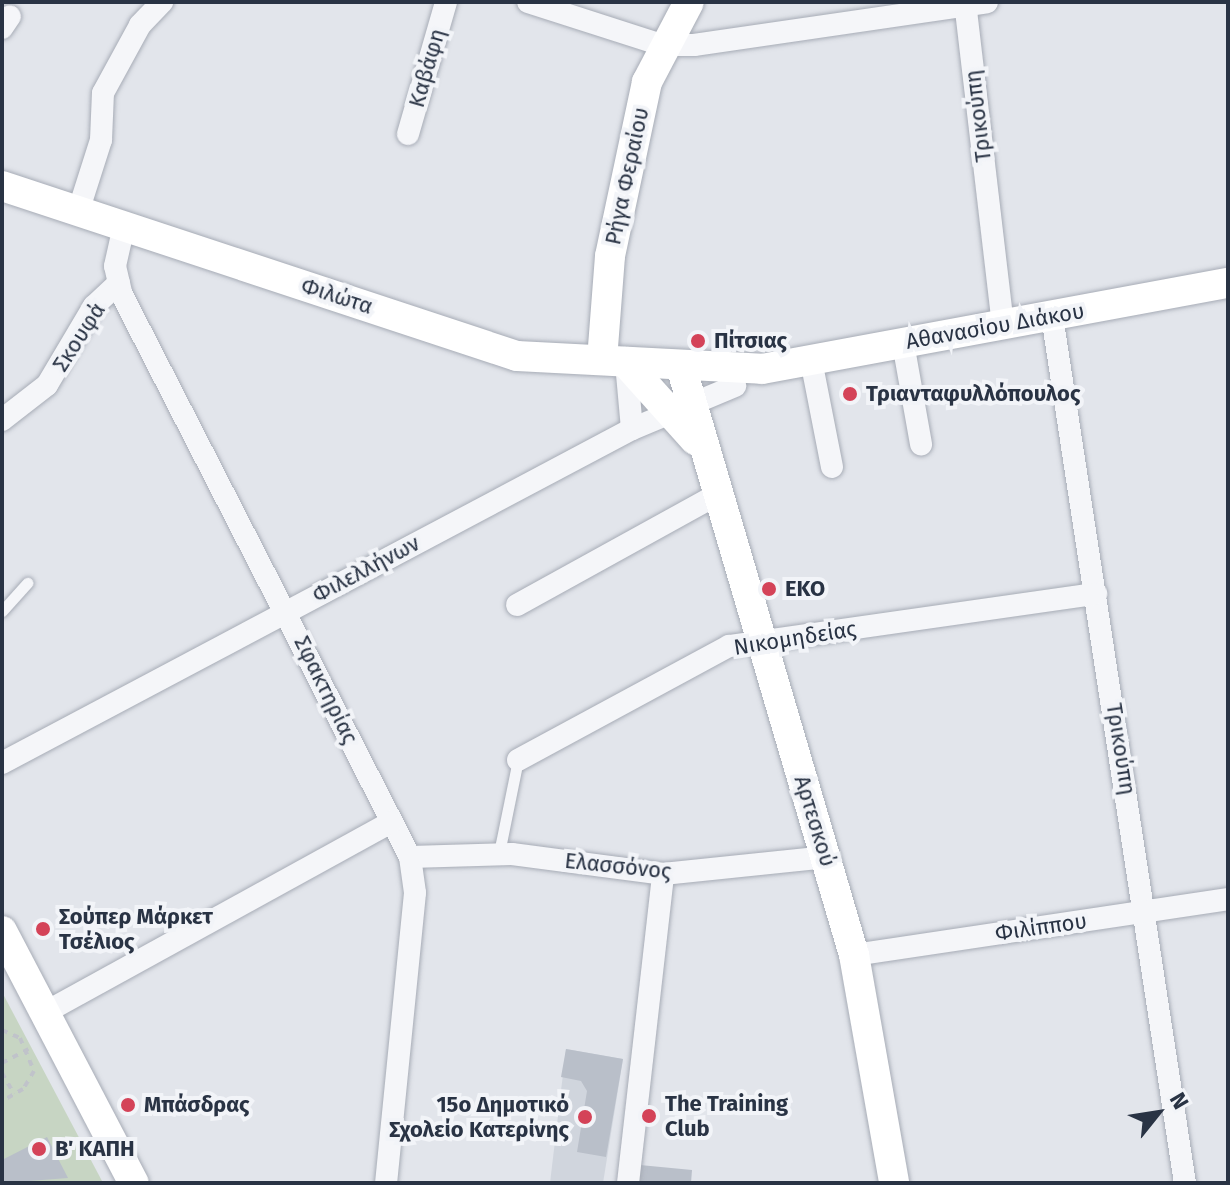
<!DOCTYPE html>
<html>
<head>
<meta charset="utf-8">
<style>
  body { margin:0 }
  #map { position:relative; width:1230px; height:1185px; overflow:hidden; background:#e2e5eb; font-family:"Fira Sans",sans-serif }
  div>[style] { position:absolute }
  .built>* { inset:0; background:#d0d5dd }
  .green>* { inset:0; background:#c7d5c3 }
  .building>* { inset:0; background:#b9bfc9 }
  .path>* { height:4px; margin-top:-2px; transform-origin:0; background:repeating-linear-gradient(90deg,#c0c3ca 0 6px,transparent 0 12px) }
  .roads { filter:drop-shadow(0 0 2px #a7acb6) drop-shadow(0 0 2px #a7acb6) }
  .lane>* { height:11px; margin:-5.5px; padding:0 5.5px; transform-origin:5.5px; border-radius:5.5px; background:#f5f6f9 }
  .street>* { height:22px; margin:-11px; padding:0 11px; transform-origin:11px; border-radius:11px; background:#f5f6f9 }
  .secondary>* { height:30px; margin:-15px; padding:0 15px; transform-origin:15px; border-radius:15px; background:#fff }
  .dots>* { width:22px; height:22px; translate:-50% -50%; box-sizing:border-box; border:4px solid #f2f4f8; border-radius:50% }
  span { translate:-50% -50%; white-space:nowrap; text-align:center; line-height:1.15; -webkit-text-stroke:8px #f2f4f8; paint-order:stroke }
  .street-label { font-size:22px; color:#293344 }
  .poi-label { font-size:22px; color:#293344; font-weight:700 }
  .left { translate:0 -50%; text-align:left }
  .right { translate:-100% -50%; text-align:right }
  .frame { position:absolute; inset:0; border:4px solid #293344; pointer-events:none }
  .north { position:absolute; left:1118px; top:1073px; width:80px; height:80px; -webkit-text-stroke:6px #f2f4f8; paint-order:stroke; rotate:60deg; font-size:22px; font-weight:700; line-height:32px; text-align:center; color:#293344 }
  .north::after { content:''; display:block; margin:auto; width:28px; height:36px; background:#293344; clip-path:polygon(50% 0,100% 100%,50% 72%,0 100%) }
</style>
</head>
<body>
<div id="map">
  <div class="built">
    <i style="clip-path:polygon(566px 1049px,623px 1059px,603px 1183px,550px 1183px)"></i>
  </div>
  <div class="green">
    <i style="clip-path:polygon(2px 992px,102px 1181px,103px 1183px,2px 1183px)"></i>
  </div>
  <div class="building">
    <i style="clip-path:polygon(566px 1049px,623px 1059px,606px 1157px,577px 1152px,587px 1091px,581px 1081px,561px 1077px)"></i>
    <i style="clip-path:polygon(47px 1137px,68px 1178px,3px 1183px,2px 1160px)"></i>
    <i style="clip-path:polygon(640px 1165px,692px 1170px,691px 1183px,639px 1183px)"></i>
  </div>
  <div class="path">
    <i style="left:2px;top:1030px;width:20px;rotate:24deg"></i>
    <i style="left:20px;top:1038px;width:36px;rotate:67deg"></i>
    <i style="left:34px;top:1071px;width:21px;rotate:121deg"></i>
    <i style="left:23px;top:1089px;width:24px;rotate:150deg"></i>
    <i style="left:2px;top:1063px;width:30px;rotate:-28deg"></i>
    <i style="left:2px;top:1073px;width:24px;rotate:60deg"></i>
  </div>
  <div class="roads">
    <div class="lane">
      <i style="left:2px;top:611px;width:38px;rotate:-48deg"></i>
      <i style="left:499px;top:853px;width:95px;rotate:-78.5deg"></i>
    </div>
    <div class="street">
      <i style="left:528px;top:2px;width:141px;rotate:17.8deg"></i>
      <i style="left:662px;top:45px;width:32px"></i>
      <i style="left:694px;top:45px;width:296px;rotate:-8.3deg"></i>
      <i style="left:965px;top:2px;width:325px;rotate:83.3deg"></i>
      <i style="left:2px;top:28px;width:14px;rotate:-56deg"></i>
      <i style="left:408px;top:134px;width:137px;rotate:-73.9deg"></i>
      <i style="left:78px;top:212px;width:76px;rotate:-72.3deg"></i>
      <i style="left:101px;top:140px;width:47px;rotate:-87.6deg"></i>
      <i style="left:103px;top:93px;width:77px;rotate:-61.4deg"></i>
      <i style="left:140px;top:25px;width:32px;rotate:-46deg"></i>
      <i style="left:124px;top:226px;width:41px;rotate:102.7deg"></i>
      <i style="left:115px;top:266px;width:28px;rotate:77deg"></i>
      <i style="left:121px;top:293px;width:634px;rotate:62.87deg"></i>
      <i style="left:410px;top:857px;width:36px;rotate:82deg"></i>
      <i style="left:415px;top:893px;width:291px;rotate:95.7deg"></i>
      <i style="left:1052px;top:316px;width:877px;rotate:81.28deg"></i>
      <i style="left:903px;top:343px;width:103px;rotate:79.9deg"></i>
      <i style="left:811px;top:360px;width:109px;rotate:78.9deg"></i>
      <i style="left:626px;top:363px;width:66px;rotate:84.8deg"></i>
      <i style="left:2px;top:420px;width:57px;rotate:-37.9deg"></i>
      <i style="left:47px;top:385px;width:92px;rotate:-59.3deg"></i>
      <i style="left:94px;top:306px;width:34px;rotate:-43deg"></i>
      <i style="left:517px;top:605px;width:230px;rotate:-28.9deg"></i>
      <i style="left:518px;top:760px;width:240px;rotate:-28.4deg"></i>
      <i style="left:729px;top:646px;width:371px;rotate:-8.1deg"></i>
      <i style="left:2px;top:763px;width:713px;rotate:-27.93deg"></i>
      <i style="left:632px;top:429px;width:112px;rotate:-22.7deg"></i>
      <i style="left:410px;top:857px;width:102px;rotate:-1.7deg"></i>
      <i style="left:512px;top:854px;width:152px;rotate:7.5deg"></i>
      <i style="left:663px;top:874px;width:165px;rotate:-5.9deg"></i>
      <i style="left:854px;top:955px;width:378px;rotate:-8.5deg"></i>
      <i style="left:44px;top:1013px;width:396px;rotate:-28.8deg"></i>
      <i style="left:628px;top:1183px;width:311px;rotate:-83.5deg"></i>
    </div>
    <div class="secondary">
      <i style="left:2px;top:186px;width:542px;rotate:18.27deg"></i>
      <i style="left:517px;top:356px;width:245px;rotate:3deg"></i>
      <i style="left:762px;top:369px;width:474px;rotate:-10.5deg"></i>
      <i style="left:602px;top:360px;width:104px;rotate:-85.6deg"></i>
      <i style="left:610px;top:256px;width:178px;rotate:-78deg"></i>
      <i style="left:647px;top:82px;width:90px;rotate:-62.3deg"></i>
      <i style="left:625px;top:362px;width:105px;rotate:48.1deg"></i>
      <i style="left:681px;top:366px;width:614px;rotate:73.63deg"></i>
      <i style="left:854px;top:955px;width:231px;rotate:80deg"></i>
      <i style="left:2px;top:931px;width:284px;rotate:62.4deg"></i>
    </div>
  </div>
  <div class="dots">
    <i style="left:698px;top:341px;background:#d44358"></i>
    <i style="left:850px;top:394px;background:#d44358"></i>
    <i style="left:769px;top:589px;background:#d44358"></i>
    <i style="left:43px;top:929px;background:#d44358"></i>
    <i style="left:128px;top:1105px;background:#d44358"></i>
    <i style="left:649px;top:1116px;background:#d44358"></i>
    <i style="left:585px;top:1117px;background:#d44358"></i>
    <i style="left:39px;top:1149px;background:#d44358"></i>
  </div>
  <div class="street-label">
    <span style="left:427px;top:68px;rotate:-74deg">Καβάφη</span>
    <span style="left:978px;top:116px;rotate:-97deg">Τρικούπη</span>
    <span style="left:627px;top:176px;rotate:-78deg">Ρήγα Φεραίου</span>
    <span style="left:337px;top:296px;rotate:18deg">Φιλώτα</span>
    <span style="left:995px;top:326px;rotate:-10deg">Αθανασίου Διάκου</span>
    <span style="left:79px;top:337px;rotate:-57deg">Σκουφά</span>
    <span style="left:366px;top:569px;rotate:-28deg">Φιλελλήνων</span>
    <span style="left:795px;top:638px;rotate:-9deg">Νικομηδείας</span>
    <span style="left:326px;top:690px;rotate:64deg">Σφακτηρίας</span>
    <span style="left:1121px;top:749px;rotate:81deg">Τρικούπη</span>
    <span style="left:815px;top:821px;rotate:73deg">Αρτεσκού</span>
    <span style="left:618px;top:866px;rotate:6deg">Ελασσόνος</span>
    <span style="left:1041px;top:927px;rotate:-8deg">Φιλίππου</span>
  </div>
  <div class="poi-label">
    <span class="left" style="left:714px;top:341px">Πίτσιας</span>
    <span class="left" style="left:866px;top:394px">Τριανταφυλλόπουλος</span>
    <span class="left" style="left:785px;top:589px">ΕΚΟ</span>
    <span class="left" style="left:59px;top:929px">Σούπερ Μάρκετ<br>Τσέλιος</span>
    <span class="left" style="left:665px;top:1116px">The Training<br>Club</span>
    <span class="right" style="left:569px;top:1117px">15ο Δημοτικό<br>Σχολείο Κατερίνης</span>
    <span class="left" style="left:144px;top:1105px">Μπάσδρας</span>
    <span class="left" style="left:55px;top:1149px">Β΄ ΚΑΠΗ</span>
  </div>
  <div class="frame"></div>
  <div class="north">N</div>
</div>
</body>
</html>
